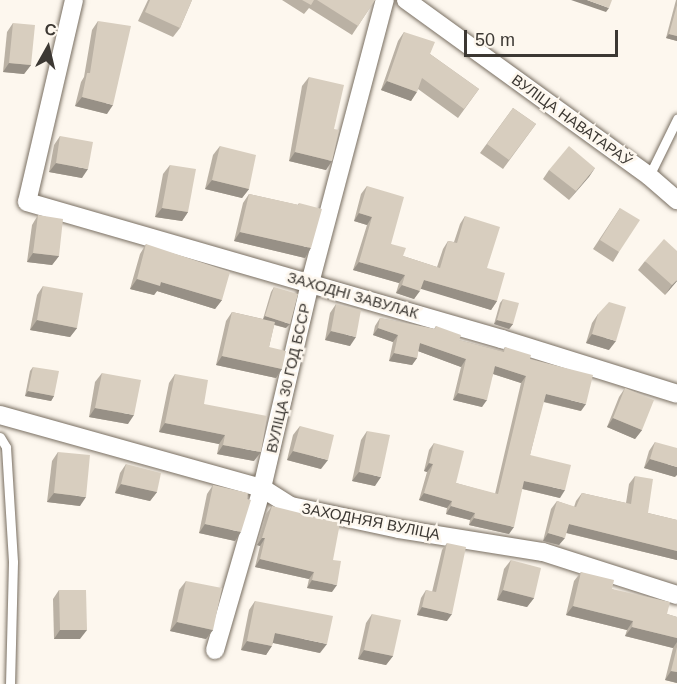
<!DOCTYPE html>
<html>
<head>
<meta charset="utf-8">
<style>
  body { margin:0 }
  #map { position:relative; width:677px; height:684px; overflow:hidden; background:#fdf7ee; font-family:Helvetica,sans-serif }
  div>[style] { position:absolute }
  .roads { filter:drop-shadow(0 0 2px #786e61) drop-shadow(0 0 2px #786e61) }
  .lane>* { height:9px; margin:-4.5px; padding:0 4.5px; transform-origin:4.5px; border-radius:4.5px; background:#fff }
  .street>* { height:18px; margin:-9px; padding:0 9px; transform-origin:9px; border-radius:9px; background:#fff }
  .wall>* { inset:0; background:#bab1a4 }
  .shaded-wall>* { inset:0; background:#979086 }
  .building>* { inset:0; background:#d8cebf }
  span { translate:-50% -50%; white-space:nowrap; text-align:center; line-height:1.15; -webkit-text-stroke:5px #fdf7ee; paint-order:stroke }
  .street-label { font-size:15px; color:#3c3833 }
  .north { position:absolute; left:18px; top:18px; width:60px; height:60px; -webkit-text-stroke:4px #fdf7ee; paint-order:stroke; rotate:8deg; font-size:16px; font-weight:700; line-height:24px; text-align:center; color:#3c3833 }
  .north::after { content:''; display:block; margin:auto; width:21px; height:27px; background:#3c3833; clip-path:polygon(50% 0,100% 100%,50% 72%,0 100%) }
  .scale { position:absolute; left:464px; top:30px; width:154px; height:27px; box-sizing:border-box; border:3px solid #3c3833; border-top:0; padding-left:8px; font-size:18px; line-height:21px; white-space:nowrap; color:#3c3833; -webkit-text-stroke:4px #fdf7ee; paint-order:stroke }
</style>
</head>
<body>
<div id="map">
  <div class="roads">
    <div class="lane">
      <i style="left:649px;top:176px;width:64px;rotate:-63.8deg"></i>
      <i style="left:0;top:437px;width:12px;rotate:59deg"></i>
      <i style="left:6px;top:447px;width:115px;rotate:86.5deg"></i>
      <i style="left:13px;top:562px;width:122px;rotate:91.4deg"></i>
    </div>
    <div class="street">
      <i style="left:74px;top:0;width:207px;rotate:103.1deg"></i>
      <i style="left:27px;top:202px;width:494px;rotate:16.1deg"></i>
      <i style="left:502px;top:339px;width:183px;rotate:17.4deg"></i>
      <i style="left:406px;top:0;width:300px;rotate:35.9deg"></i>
      <i style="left:649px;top:176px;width:37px;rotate:41deg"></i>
      <i style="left:0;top:415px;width:272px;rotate:15.6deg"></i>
      <i style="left:262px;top:488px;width:34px;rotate:32deg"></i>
      <i style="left:291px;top:506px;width:110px;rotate:12deg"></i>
      <i style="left:399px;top:529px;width:146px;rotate:9.1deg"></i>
      <i style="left:543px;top:552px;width:141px;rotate:17.8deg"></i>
      <i style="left:215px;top:650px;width:169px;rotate:-73.8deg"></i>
      <i style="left:262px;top:488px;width:211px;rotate:-76.8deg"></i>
      <i style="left:310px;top:283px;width:293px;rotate:-75.2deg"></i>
    </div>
  </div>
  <div class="wall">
    <i style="clip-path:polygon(148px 0,192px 0,180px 28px,173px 37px,138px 21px)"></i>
    <i style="clip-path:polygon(282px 0,375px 0,352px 35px,309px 8px,304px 14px)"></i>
    <i style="clip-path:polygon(676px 0,677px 0,677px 41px,666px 38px)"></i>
    <i style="clip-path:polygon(98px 21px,107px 114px,75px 106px,81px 82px,84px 77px,92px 30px)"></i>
    <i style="clip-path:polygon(13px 23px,31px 65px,24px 74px,3px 72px,7px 32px)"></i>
    <i style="clip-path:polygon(404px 32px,430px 54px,479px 89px,458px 118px,418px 89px,411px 101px,381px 90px,398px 41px)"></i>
    <i style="clip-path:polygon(309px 77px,334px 129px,326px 170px,289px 161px,302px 86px)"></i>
    <i style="clip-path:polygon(513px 108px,536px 124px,503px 169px,480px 153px)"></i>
    <i style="clip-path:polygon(60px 136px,82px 178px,49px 172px,54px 145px)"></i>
    <i style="clip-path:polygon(220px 146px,249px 189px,242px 198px,205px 189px,213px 155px)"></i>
    <i style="clip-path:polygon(170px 165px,188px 212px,182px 221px,155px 217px,163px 174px)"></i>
    <i style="clip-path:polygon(595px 168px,569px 200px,543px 179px,549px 170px)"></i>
    <i style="clip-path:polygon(367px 186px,391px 244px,403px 256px,437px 267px,443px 249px,448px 241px,454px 242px,460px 224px,465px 216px,487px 268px,497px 301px,491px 310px,421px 288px,414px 299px,396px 293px,399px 283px,353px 270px,367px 225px,354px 221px,361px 194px)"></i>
    <i style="clip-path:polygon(249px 194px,298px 205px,299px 203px,305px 258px,234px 241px,243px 203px)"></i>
    <i style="clip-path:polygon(620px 208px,619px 252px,613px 262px,593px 249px)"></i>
    <i style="clip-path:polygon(38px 215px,59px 256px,52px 265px,27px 262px,32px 225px)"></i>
    <i style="clip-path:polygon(146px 244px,222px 300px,215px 309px,157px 291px,154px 295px,130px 289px,140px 254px)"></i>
    <i style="clip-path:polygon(645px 261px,677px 281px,665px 295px,638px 270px)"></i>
    <i style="clip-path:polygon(43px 286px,77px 328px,70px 337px,30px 330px,37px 295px)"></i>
    <i style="clip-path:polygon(274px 287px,286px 328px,274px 325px,269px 347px,282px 369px,276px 378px,216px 365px,226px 321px,232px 312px,263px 319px,271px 292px)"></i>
    <i style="clip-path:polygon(503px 299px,513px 324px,509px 329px,494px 324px,500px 303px)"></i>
    <i style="clip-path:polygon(336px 304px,350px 346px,325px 340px,330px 313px)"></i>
    <i style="clip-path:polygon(598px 314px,609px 350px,586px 343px,592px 323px)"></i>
    <i style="clip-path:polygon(380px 318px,434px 329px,436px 326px,459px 340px,502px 351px,505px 347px,530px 359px,581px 411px,543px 402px,530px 455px,560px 498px,522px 489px,509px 534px,469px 525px,470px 520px,446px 514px,447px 508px,419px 500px,427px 472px,424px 471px,429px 450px,434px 443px,456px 483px,495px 494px,521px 383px,493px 374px,482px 407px,453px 400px,461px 367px,418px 351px,417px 358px,412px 365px,389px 361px,393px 342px,373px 335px,375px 326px)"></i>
    <i style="clip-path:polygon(33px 367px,54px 396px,51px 401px,25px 396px,30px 371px)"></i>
    <i style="clip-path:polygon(102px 373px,128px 424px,89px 417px,95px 382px)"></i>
    <i style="clip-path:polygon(175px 374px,204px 404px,254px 461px,217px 454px,219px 444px,159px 432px,169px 383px)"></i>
    <i style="clip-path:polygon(625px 388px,642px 430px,635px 439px,607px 427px,619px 397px)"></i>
    <i style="clip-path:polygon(300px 426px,321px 469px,287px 460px,293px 435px)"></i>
    <i style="clip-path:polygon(367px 431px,375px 486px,352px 481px,361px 440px)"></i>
    <i style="clip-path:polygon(655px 442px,675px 477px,644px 468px,649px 451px)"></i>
    <i style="clip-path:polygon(58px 452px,80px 506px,47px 502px,52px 461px)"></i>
    <i style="clip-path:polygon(126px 464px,157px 492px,150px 501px,115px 493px,120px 473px)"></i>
    <i style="clip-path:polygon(635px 476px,648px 513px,677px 520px,677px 560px,566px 533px,559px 545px,543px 541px,551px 509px,557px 501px,574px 507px,576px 501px,582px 493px,626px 503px,629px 484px)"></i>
    <i style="clip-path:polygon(213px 485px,235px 541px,199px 533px,207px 494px)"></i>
    <i style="clip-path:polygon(272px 506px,333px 560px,332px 592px,307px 588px,309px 579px,255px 567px,260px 546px,257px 545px,266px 514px)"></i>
    <i style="clip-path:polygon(447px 543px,447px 621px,417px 615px,421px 598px,426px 590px,432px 592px,442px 550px)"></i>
    <i style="clip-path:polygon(511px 560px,534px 598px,527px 607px,497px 600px,504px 569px)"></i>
    <i style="clip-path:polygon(581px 572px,612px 589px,667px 614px,677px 617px,677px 683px,665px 680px,673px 648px,625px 636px,627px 630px,566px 615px,574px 581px)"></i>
    <i style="clip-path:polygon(186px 581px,213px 630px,206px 639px,170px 631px,179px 590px)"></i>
    <i style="clip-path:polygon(59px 590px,80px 639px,54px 639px,53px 599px)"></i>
    <i style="clip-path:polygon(255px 601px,320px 653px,273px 643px,266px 655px,241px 650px,249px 610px)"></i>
    <i style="clip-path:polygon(372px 614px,393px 656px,386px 665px,358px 659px,366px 623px)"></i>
  </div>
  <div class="shaded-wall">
    <i style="clip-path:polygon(571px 0,587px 0,609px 8px,606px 12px)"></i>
    <i style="clip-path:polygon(669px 34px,677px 36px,677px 41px,666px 38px)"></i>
    <i style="clip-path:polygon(9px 63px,31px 65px,24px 74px,3px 72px)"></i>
    <i style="clip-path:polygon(387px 81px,417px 92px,411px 101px,381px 90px)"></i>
    <i style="clip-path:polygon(82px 97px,113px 105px,107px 114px,75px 106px)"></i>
    <i style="clip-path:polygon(295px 152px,332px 161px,326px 170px,289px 161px)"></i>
    <i style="clip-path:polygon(56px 163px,88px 169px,82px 178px,49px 172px)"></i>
    <i style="clip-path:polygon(595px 168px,589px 177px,569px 200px,576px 191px)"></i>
    <i style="clip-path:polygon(212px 180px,249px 189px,242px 198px,205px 189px)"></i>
    <i style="clip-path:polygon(162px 208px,188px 212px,182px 221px,155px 217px)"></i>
    <i style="clip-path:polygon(359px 213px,372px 217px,367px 225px,354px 221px)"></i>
    <i style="clip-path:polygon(240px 232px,311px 248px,305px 258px,234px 241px)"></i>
    <i style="clip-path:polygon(33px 253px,59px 256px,52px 265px,27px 262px)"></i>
    <i style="clip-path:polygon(359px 262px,405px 275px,399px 283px,353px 270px)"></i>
    <i style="clip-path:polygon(137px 279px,161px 282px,222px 300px,215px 309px,157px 291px,154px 295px,130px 289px)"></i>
    <i style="clip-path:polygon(424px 280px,497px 301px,491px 310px,418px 288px)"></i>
    <i style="clip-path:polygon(677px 280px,677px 281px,665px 295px,672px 285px)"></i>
    <i style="clip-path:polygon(402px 285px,420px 291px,414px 299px,396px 293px)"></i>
    <i style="clip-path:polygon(265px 316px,290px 324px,286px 328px,262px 321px)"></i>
    <i style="clip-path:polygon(37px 320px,77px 328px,70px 337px,30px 330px)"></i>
    <i style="clip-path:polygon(497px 320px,513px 324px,509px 329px,494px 324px)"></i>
    <i style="clip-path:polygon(378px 328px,398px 335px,393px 342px,373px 335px)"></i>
    <i style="clip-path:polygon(331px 331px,356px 337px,350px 346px,325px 340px)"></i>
    <i style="clip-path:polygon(592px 334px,616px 341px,609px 350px,586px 343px)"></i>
    <i style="clip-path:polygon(420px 343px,466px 359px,461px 367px,415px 350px)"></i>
    <i style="clip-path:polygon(394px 353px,417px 358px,412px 365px,389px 361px)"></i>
    <i style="clip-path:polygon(222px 356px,282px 369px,276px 378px,216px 365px)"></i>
    <i style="clip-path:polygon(495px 366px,526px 376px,521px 383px,490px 373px)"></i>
    <i style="clip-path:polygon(28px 391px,54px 396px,51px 401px,25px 396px)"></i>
    <i style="clip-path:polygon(458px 393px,487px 400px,482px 407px,453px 400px)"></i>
    <i style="clip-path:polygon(546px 394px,586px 404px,581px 411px,541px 401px)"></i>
    <i style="clip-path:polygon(95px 408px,134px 415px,128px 424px,89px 417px)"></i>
    <i style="clip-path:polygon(613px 418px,642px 430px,635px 439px,607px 427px)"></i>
    <i style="clip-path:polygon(165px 423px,225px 435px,219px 444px,159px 432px)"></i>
    <i style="clip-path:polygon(223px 445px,261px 452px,254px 461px,217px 454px)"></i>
    <i style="clip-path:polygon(293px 451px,328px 460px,321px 469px,287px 460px)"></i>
    <i style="clip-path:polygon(650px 459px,677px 467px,677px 475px,675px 477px,644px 468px)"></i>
    <i style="clip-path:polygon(429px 463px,433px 464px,427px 472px,424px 471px)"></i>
    <i style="clip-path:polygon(359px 472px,381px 477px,375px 486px,352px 481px)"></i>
    <i style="clip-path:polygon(524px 481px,565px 490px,560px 498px,519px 488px)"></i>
    <i style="clip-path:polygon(121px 484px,157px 492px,150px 501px,115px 493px)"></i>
    <i style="clip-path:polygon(54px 493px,86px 497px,80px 506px,47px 502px)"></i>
    <i style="clip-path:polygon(424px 493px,452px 501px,447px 508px,419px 500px)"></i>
    <i style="clip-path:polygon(451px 506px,475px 513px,470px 520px,446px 514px)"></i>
    <i style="clip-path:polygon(474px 518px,514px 527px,509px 534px,469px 525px)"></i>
    <i style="clip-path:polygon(205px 524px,241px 532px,235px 541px,199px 533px)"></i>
    <i style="clip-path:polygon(569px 524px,677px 551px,677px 560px,563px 532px)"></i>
    <i style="clip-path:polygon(548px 533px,565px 538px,559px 545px,543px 541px)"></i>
    <i style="clip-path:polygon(262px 538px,265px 538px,260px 546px,257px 545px)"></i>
    <i style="clip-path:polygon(260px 559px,314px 572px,309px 579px,255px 567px)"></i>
    <i style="clip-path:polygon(312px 580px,337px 585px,332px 592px,307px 588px)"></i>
    <i style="clip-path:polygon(503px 590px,534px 598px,527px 607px,497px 600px)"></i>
    <i style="clip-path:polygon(573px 606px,633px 621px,627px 630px,566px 615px)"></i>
    <i style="clip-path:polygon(422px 607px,452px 614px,447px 621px,417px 615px)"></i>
    <i style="clip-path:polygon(177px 622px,213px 630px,206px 639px,170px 631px)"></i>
    <i style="clip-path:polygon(632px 627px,677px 638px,677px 642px,673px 648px,625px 636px)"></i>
    <i style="clip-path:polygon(60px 630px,87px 630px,80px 639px,54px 639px)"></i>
    <i style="clip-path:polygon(275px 633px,327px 644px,320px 653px,269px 642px)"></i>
    <i style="clip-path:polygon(247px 641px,272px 646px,266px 655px,241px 650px)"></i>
    <i style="clip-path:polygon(364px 650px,393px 656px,386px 665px,358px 659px)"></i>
    <i style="clip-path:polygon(671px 671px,677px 672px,677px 683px,665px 680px)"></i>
  </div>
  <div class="building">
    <i style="clip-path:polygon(150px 0,192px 0,180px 28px,145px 12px)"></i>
    <i style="clip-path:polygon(302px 0,314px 0,311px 5px)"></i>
    <i style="clip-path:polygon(317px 0,375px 0,358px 26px)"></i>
    <i style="clip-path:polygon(587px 0,612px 0,609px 8px)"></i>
    <i style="clip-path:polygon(677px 5px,677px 36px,669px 34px)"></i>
    <i style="clip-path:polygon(98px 21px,131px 26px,113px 105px,82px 97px,87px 73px,90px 73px)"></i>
    <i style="clip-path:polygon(13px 23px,35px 25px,31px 65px,9px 63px)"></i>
    <i style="clip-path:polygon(404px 32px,435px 42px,430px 54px,479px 89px,464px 109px,422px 78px,417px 92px,387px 81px)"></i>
    <i style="clip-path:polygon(309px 77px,344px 85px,334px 129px,339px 130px,332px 161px,295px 152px)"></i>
    <i style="clip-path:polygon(513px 108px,536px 124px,509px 160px,487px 144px)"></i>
    <i style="clip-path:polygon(60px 136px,93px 142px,88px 169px,56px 163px)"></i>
    <i style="clip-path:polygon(220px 146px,256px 155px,249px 189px,212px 180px)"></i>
    <i style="clip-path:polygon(569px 146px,595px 168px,576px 191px,549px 170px)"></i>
    <i style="clip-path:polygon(170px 165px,196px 169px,188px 212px,162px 208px)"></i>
    <i style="clip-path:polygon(367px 186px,404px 197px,391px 244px,406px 248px,403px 256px,440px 268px,448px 241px,457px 243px,465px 216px,500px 227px,487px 268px,505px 273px,497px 301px,424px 280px,420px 291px,402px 285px,405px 275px,359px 262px,372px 217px,359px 213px)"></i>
    <i style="clip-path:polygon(249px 194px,299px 205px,299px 203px,322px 209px,311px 248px,240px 232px)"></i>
    <i style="clip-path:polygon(620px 208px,640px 220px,619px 252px,600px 240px)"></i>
    <i style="clip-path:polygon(38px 215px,63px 219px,59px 256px,33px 253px)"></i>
    <i style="clip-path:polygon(664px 239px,677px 251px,677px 280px,672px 285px,645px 261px)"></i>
    <i style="clip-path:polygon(146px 244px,230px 272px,222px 300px,161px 282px,160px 286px,137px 279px)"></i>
    <i style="clip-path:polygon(43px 286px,83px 293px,77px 328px,37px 320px)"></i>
    <i style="clip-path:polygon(274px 287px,298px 294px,290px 324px,265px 316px)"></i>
    <i style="clip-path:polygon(503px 299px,519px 303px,513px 324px,497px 320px)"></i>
    <i style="clip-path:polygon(609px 302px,626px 307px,616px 341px,592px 334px,598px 314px)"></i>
    <i style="clip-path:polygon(336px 304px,361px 310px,356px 337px,331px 331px)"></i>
    <i style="clip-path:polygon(232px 312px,275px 322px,269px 347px,286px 351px,282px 369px,222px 356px)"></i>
    <i style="clip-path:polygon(380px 318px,435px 329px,436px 326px,461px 335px,459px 340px,504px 352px,505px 347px,531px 355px,530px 359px,593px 375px,586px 404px,546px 394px,530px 455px,571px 465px,565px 490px,524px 481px,514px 527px,474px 518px,475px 513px,451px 506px,452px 501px,424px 493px,433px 464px,429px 463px,434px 443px,464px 451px,456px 483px,498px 494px,526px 376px,495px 366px,487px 400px,458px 393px,466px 359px,420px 343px,417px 358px,394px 353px,398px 335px,378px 328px)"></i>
    <i style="clip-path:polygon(33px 367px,59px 371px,54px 396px,28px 391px)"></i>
    <i style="clip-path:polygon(102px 373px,141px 380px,134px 415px,95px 408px)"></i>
    <i style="clip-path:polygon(175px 374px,208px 380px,204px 404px,267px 416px,261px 452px,223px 445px,225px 435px,165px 423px)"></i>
    <i style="clip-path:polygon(625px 388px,654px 400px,642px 430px,613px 418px)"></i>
    <i style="clip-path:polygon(300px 426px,334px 435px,328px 460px,293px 451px)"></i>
    <i style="clip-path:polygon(367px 431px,390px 435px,381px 477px,359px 472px)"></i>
    <i style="clip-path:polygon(655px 442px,677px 448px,677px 467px,650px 459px)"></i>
    <i style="clip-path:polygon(58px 452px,90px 455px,86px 497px,54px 493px)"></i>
    <i style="clip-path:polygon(126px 464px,161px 473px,157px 492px,121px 484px)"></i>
    <i style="clip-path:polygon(635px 476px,653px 479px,648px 513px,677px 520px,677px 551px,569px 524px,565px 538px,548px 533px,557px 501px,576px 507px,582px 493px,631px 504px)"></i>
    <i style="clip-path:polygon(213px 485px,248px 493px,247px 499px,251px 500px,241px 532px,205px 524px)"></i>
    <i style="clip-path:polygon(272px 506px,340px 523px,333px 560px,341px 561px,337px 585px,312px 580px,314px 572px,260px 559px,265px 538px,262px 538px)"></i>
    <i style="clip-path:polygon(447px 543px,466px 547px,452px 614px,422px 607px,426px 590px,436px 592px)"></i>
    <i style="clip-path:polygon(511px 560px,541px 568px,534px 598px,503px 590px)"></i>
    <i style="clip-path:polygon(581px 572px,614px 580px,612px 589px,670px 602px,667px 614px,677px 617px,677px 638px,632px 627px,633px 621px,573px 606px)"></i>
    <i style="clip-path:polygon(186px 581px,222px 588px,213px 630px,177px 622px)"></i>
    <i style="clip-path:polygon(59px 590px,86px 590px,87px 630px,60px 630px)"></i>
    <i style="clip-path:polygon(255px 601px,333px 616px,327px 644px,275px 633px,272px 646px,247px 641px)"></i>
    <i style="clip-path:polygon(372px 614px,401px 620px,393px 656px,364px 650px)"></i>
    <i style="clip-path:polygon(677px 647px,677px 672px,671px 671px)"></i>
  </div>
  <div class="street-label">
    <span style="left:572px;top:120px;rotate:36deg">ВУЛІЦА НАВАТАРАЎ</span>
    <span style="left:353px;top:295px;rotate:16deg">ЗАХОДНІ ЗАВУЛАК</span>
    <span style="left:288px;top:378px;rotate:-77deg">ВУЛІЦА 30 ГОД БССР</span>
    <span style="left:371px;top:521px;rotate:11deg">ЗАХОДНЯЯ ВУЛІЦА</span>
  </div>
  <div class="north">С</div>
  <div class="scale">50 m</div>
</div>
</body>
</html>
